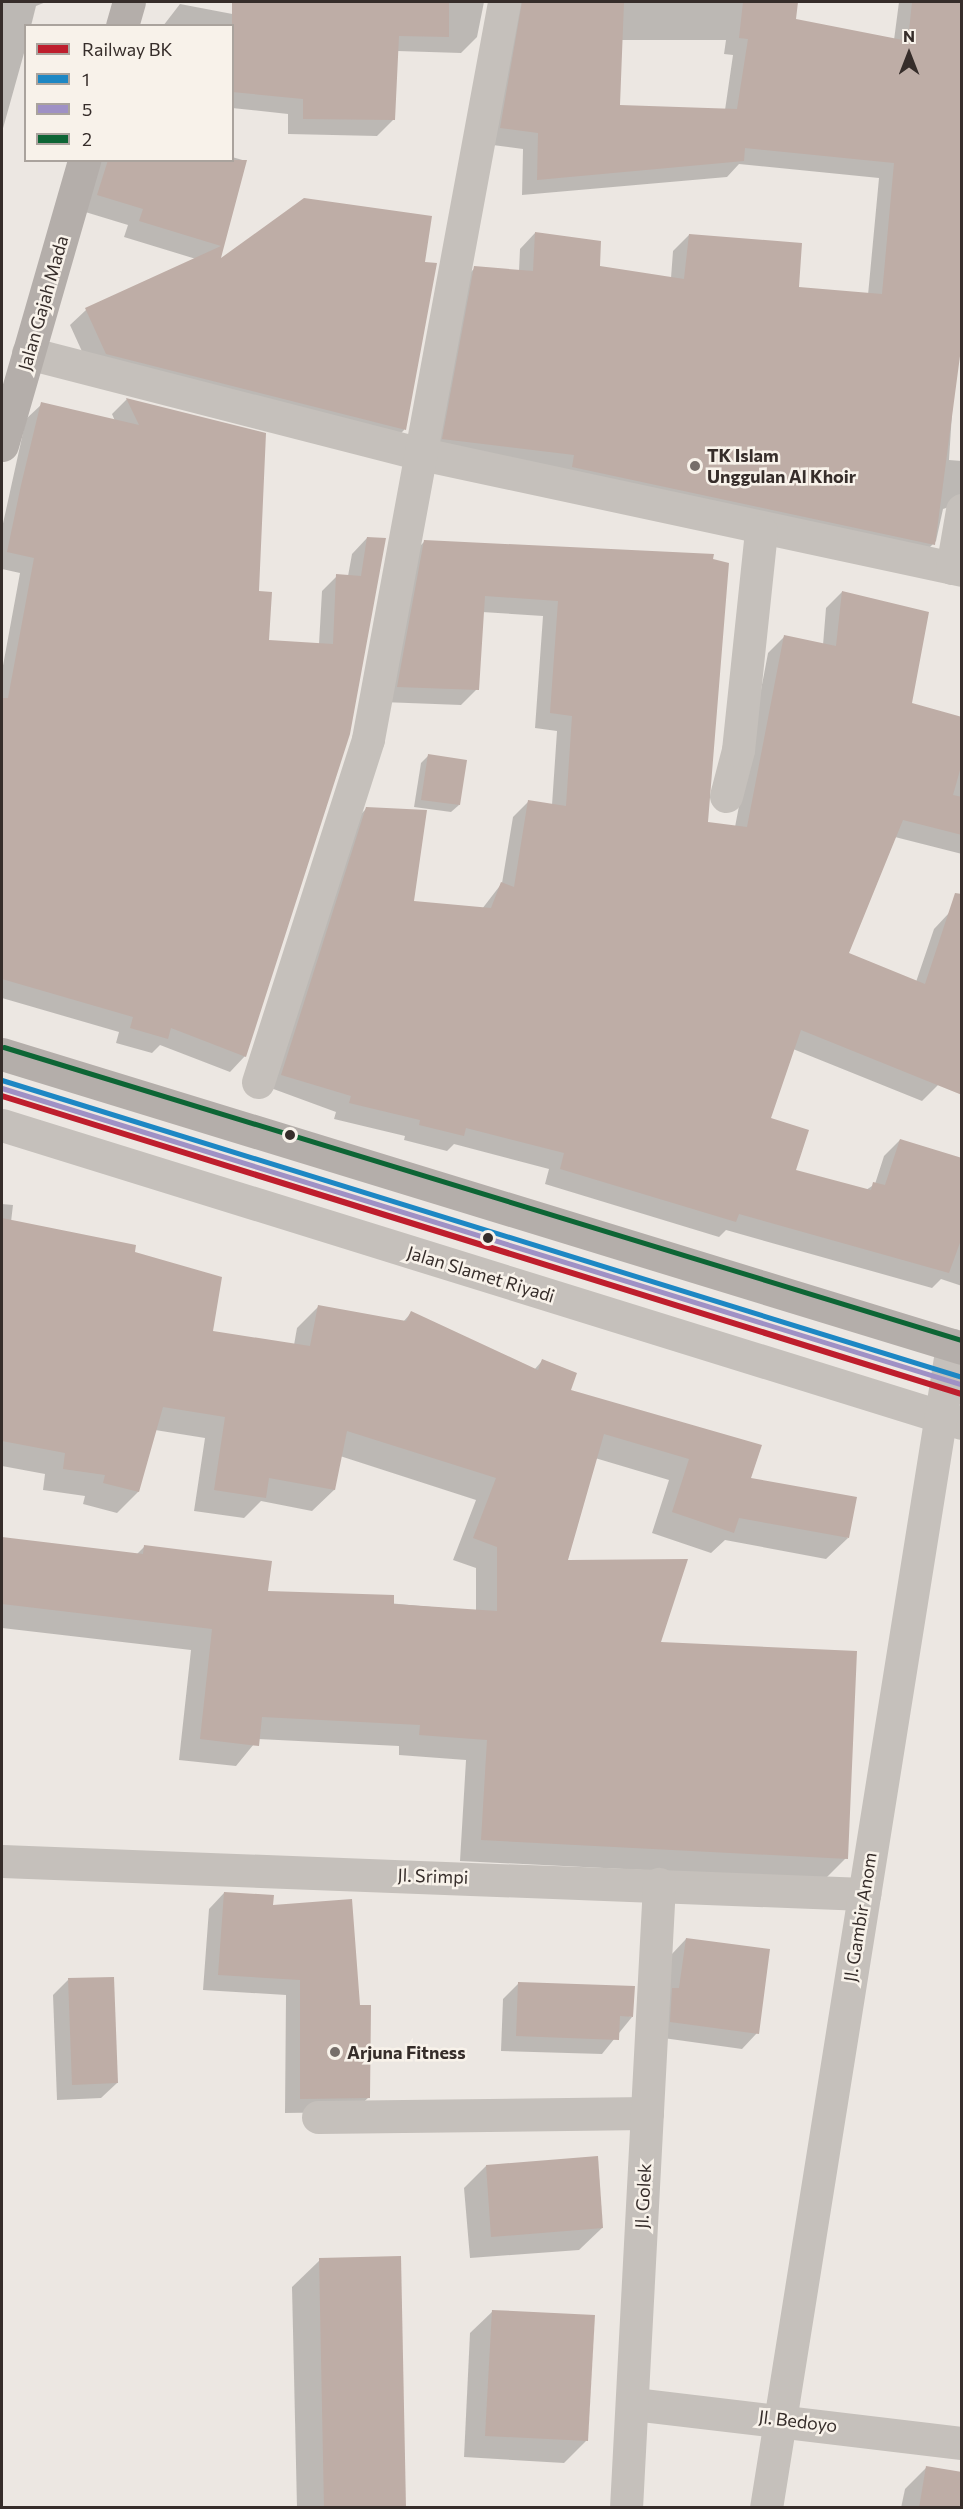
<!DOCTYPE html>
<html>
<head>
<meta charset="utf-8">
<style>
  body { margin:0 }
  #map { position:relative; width:963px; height:2509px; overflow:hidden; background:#ece7e2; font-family:Commissioner,sans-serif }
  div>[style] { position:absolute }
  .shadow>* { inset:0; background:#0003 }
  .building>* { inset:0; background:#beada6 }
  .minor>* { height:33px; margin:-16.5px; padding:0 16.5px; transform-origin:16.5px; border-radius:16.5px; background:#c5c0bb }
  .major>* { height:33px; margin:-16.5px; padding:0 16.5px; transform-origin:16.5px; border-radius:16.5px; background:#b4aeaa }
  .bus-1>* { height:4.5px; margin:-2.25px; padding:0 2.25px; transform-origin:2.25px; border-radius:2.25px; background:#1d87c4 }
  .bus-2>* { height:4.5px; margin:-2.25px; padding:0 2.25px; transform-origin:2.25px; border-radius:2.25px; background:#9f91c5 }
  .bus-3>* { height:4.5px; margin:-2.25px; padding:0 2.25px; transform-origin:2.25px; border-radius:2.25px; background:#0d6535 }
  .rail-1>* { height:6px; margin:-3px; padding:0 3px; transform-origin:3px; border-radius:3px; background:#be1e2d }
  .dots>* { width:16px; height:16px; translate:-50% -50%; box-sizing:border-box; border:3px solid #f8f2ea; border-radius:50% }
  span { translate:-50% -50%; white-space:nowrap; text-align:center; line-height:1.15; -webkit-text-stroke:5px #f8f2ea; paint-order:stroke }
  .street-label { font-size:18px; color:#362d2a }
  .poi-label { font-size:18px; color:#362d2a; font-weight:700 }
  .left { translate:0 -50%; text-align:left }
  .frame { position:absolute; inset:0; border:3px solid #362d2a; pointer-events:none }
  .legend { position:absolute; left:24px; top:24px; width:210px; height:138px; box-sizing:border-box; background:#f8f2ea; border:2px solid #aaa39d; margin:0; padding:8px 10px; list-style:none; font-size:18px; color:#362d2a }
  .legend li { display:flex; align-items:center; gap:12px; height:30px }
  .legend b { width:30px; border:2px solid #aaa39d }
  .north { position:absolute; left:879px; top:24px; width:60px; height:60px; -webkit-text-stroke:4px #f8f2ea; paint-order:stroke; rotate:0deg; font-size:16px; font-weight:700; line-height:24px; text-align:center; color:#362d2a }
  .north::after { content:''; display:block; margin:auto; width:21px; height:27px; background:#362d2a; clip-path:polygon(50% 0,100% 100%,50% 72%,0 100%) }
</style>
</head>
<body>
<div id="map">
  <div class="shadow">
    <i style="clip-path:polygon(2px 2px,46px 2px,36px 6px,31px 26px,26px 26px,26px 46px,2px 132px)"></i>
    <i style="clip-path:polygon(285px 2px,484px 2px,477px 37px,461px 53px,397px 51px,393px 120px,377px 136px,288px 134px,288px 114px,232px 108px,232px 26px,163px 26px,180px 4px,354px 37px,356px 27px)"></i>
    <i style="clip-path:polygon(evenodd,491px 2px,797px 2px,795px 21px,894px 40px,899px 2px,962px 2px,962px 344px,956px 350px,949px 460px,962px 461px,962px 518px,949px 507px,943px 509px,936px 541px,920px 557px,427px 455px,459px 283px,475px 268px,519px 271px,520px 249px,535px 233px,598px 267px,671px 278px,673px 251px,689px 235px,798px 288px,868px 295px,879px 178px,739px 164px,727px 177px,522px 195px,523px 149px,485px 144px,491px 2px,621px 40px,726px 40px,724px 54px,733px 55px,725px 110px,618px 106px,621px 40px)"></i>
    <i style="clip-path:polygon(232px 157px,246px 161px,218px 262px,435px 264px,404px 430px,389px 446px,90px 369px,70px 325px,86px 310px,196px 259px,124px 237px,128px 225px,82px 211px,98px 160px)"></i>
    <i style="clip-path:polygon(127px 399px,257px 592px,267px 641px,319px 644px,322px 591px,337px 576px,348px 576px,352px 554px,367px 538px,384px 539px,245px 1056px,230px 1072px,160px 1045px,152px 1053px,116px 1043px,119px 1032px,2px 998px,2px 671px,20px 573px,2px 569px,2px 528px,26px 419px,42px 404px,115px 421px,112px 414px)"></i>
    <i style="clip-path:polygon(424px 542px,712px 555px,706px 823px,735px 827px,768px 653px,784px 637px,823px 645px,826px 608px,842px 592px,910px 704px,962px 719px,962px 854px,895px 837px,847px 954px,916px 982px,934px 929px,949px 913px,938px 1085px,922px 1101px,793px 1049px,769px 1119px,794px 1171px,866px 1190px,875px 1184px,884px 1156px,900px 1140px,962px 1160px,962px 1286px,941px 1279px,932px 1288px,726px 1230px,719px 1237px,545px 1184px,549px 1169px,454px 1144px,447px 1151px,404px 1140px,405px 1136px,334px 1119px,336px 1112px,268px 1087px,351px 824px,367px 808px,412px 902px,482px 909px,502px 883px,513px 817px,529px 801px,552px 805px,557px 731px,535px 728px,543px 616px,482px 612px,477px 689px,461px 705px,382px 702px,408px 558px)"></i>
    <i style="clip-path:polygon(429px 755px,459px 805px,451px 812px,414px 807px,421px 763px)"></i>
    <i style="clip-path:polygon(2px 1204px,13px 1205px,11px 1222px,133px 1254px,212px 1332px,294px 1345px,297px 1328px,318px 1307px,403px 1322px,411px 1313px,534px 1370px,542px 1361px,569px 1391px,749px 1479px,848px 1538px,826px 1559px,725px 1540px,711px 1553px,652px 1533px,669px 1480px,595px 1458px,566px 1561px,659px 1643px,846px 1858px,825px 1879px,460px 1861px,466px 1760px,399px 1755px,399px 1746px,258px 1739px,236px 1766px,179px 1760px,191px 1650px,2px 1628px,2px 1539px,137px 1554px,144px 1547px,266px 1592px,476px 1611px,476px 1568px,453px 1560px,476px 1500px,340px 1456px,334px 1490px,312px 1511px,261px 1501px,244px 1518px,194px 1511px,205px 1438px,155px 1430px,138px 1492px,117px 1513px,83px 1504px,85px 1496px,43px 1490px,45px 1474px,2px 1466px)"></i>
    <i style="clip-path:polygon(224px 1893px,272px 1907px,358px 2006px,369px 2097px,353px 2112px,285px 2113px,286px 1995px,203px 1990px,209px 1909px)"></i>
    <i style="clip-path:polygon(686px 1939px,757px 2033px,742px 2049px,656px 2037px,671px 1955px)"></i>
    <i style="clip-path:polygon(68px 1980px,117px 2083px,101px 2098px,57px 2100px,53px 1995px)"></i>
    <i style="clip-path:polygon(518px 1984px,632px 2017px,602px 2054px,501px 2051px,503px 1999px)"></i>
    <i style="clip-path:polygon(486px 2166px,602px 2228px,579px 2250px,470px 2258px,464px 2188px)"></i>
    <i style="clip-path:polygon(320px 2260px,405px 2508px,297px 2508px,292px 2287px)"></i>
    <i style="clip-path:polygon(493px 2311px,586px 2441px,564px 2463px,464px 2457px,470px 2333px)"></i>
    <i style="clip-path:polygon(927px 2467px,962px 2508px,901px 2508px,905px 2489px)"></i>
  </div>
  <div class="building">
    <i style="clip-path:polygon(232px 2px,449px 2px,449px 37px,399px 36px,395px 120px,303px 119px,303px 99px,232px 92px)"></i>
    <i style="clip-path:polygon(522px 2px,624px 2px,620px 105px,737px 109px,748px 39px,739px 38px,743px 2px,798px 2px,796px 19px,908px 41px,912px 2px,962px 2px,962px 341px,935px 545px,572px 467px,574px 455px,442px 439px,474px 266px,533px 271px,535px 232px,601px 241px,600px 266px,684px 279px,689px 234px,802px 243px,799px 287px,882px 294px,894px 163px,745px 148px,744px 161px,537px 180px,538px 133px,500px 128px)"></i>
    <i style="clip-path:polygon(108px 160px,247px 160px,221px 258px,304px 198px,432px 216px,425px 262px,437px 263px,406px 430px,106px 354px,85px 308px,221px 246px,139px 221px,143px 209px,97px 195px)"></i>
    <i style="clip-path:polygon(126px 398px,266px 433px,259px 591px,272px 592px,269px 640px,333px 644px,336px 574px,361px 576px,367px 537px,386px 538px,350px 734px,246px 1057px,171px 1028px,168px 1039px,130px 1028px,133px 1017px,2px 979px,2px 698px,8px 698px,34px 558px,7px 552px,21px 485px,41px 402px,139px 425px)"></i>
    <i style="clip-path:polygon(424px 540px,714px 554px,713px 559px,729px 563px,708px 822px,747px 827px,784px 635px,836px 646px,842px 591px,929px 612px,912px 703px,962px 717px,962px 763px,953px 795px,962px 797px,962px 835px,903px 820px,849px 953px,925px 984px,955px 893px,962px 894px,962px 1095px,801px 1030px,771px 1118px,809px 1130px,796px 1170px,871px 1190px,873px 1182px,885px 1185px,900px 1139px,962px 1158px,962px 1237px,949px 1273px,739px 1214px,736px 1222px,560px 1169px,564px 1153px,466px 1128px,464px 1136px,419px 1125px,420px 1120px,349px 1103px,351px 1096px,281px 1075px,366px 807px,427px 810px,414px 901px,491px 908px,501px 882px,514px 887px,528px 800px,566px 806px,572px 716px,550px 713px,558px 601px,485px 596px,479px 690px,397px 687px)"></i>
    <i style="clip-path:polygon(428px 754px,467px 760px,460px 805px,421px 800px)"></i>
    <i style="clip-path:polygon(2px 1218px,136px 1245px,135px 1252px,222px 1277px,213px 1331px,310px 1346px,318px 1305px,406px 1321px,411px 1311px,538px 1370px,542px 1359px,577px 1373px,571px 1390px,762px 1445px,751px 1478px,857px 1497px,849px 1538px,739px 1518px,734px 1533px,672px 1512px,689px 1459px,604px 1434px,568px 1560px,688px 1559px,661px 1642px,857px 1651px,848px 1859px,481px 1840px,487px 1740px,419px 1735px,420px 1725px,262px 1717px,259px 1746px,200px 1739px,212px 1629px,2px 1604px,2px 1537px,143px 1554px,144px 1545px,272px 1561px,268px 1591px,394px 1595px,394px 1604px,497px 1611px,497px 1547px,473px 1538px,496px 1478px,347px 1431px,335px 1490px,269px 1478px,266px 1498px,214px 1490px,225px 1417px,163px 1407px,139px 1492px,103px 1483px,105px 1475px,63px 1469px,65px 1453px,2px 1441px)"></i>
    <i style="clip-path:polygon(224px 1892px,274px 1895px,273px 1905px,352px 1899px,360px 2005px,371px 2005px,370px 2098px,300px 2099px,300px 1980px,218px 1975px)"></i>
    <i style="clip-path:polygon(686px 1938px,770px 1949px,759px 2034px,670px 2022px,672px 1988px,679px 1988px)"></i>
    <i style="clip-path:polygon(114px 1977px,118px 2083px,72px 2085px,68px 1978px)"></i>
    <i style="clip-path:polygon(518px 1982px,635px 1986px,633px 2017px,620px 2016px,619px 2040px,516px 2036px)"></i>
    <i style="clip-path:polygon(598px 2156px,603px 2228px,491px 2237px,486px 2165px)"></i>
    <i style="clip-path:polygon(401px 2256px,406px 2508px,324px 2508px,319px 2258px)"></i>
    <i style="clip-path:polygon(492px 2310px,595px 2315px,588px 2441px,485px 2436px)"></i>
    <i style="clip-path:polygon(926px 2466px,962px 2472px,962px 2508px,919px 2508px)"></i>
  </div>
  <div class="minor">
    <i style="left:28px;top:353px;width:407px;rotate:14.4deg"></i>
    <i style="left:422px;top:454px;width:552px;rotate:12.12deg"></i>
    <i style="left:952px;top:568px;width:59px;rotate:-80.2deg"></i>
    <i style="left:726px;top:796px;width:48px;rotate:-75.4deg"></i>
    <i style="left:738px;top:750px;width:220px;rotate:-84deg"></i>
    <i style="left:258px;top:1082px;width:360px;rotate:-72.2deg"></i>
    <i style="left:368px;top:739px;width:749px;rotate:-79.54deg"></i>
    <i style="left:2px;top:1125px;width:1005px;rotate:17.25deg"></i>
    <i style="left:2px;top:1861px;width:863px;rotate:2.19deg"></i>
    <i style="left:318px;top:2117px;width:329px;rotate:-0.7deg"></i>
    <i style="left:634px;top:2404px;width:330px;rotate:6.8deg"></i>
    <i style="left:626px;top:2508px;width:625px;rotate:-86.97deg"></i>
    <i style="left:766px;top:2508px;width:1178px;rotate:-80.91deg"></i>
  </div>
  <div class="major">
    <i style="left:122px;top:26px;width:25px;rotate:-74deg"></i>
    <i style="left:2px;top:445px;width:297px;rotate:-73.9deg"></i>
    <i style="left:2px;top:1054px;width:1004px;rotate:17.03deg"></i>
  </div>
  <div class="bus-1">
    <i style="left:2px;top:1080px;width:1005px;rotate:17.19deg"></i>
  </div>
  <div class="bus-2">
    <i style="left:2px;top:1088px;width:1003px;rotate:17.17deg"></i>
  </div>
  <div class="bus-3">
    <i style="left:4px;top:1047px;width:1002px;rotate:17.01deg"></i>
  </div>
  <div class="rail-1">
    <i style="left:2px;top:1096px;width:1005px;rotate:17.25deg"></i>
  </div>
  <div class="dots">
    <i style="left:695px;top:466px;background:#766e6a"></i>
    <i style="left:290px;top:1135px;background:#362d2a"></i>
    <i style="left:488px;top:1238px;background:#362d2a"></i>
    <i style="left:335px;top:2052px;background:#766e6a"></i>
  </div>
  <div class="street-label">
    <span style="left:43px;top:303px;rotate:-74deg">Jalan Gajah Mada</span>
    <span style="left:481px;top:1274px;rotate:17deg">Jalan Slamet Riyadi</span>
    <span style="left:433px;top:1876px;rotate:2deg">Jl. Srimpi</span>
    <span style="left:860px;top:1917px;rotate:-81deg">Jl. Gambir Anom</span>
    <span style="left:643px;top:2196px;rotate:-87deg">Jl. Golek</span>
    <span style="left:798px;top:2421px;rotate:7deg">Jl. Bedoyo</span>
  </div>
  <div class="poi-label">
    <span class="left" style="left:707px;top:466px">TK Islam<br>Unggulan Al Khoir</span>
    <span class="left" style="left:347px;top:2052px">Arjuna Fitness</span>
  </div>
  <div class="frame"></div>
  <ul class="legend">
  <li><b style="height:8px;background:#be1e2d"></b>Railway BK</li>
  <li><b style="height:8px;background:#1d87c4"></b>1</li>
  <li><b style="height:8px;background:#9f91c5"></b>5</li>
  <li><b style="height:8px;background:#0d6535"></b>2</li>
  </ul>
  <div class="north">N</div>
</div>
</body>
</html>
